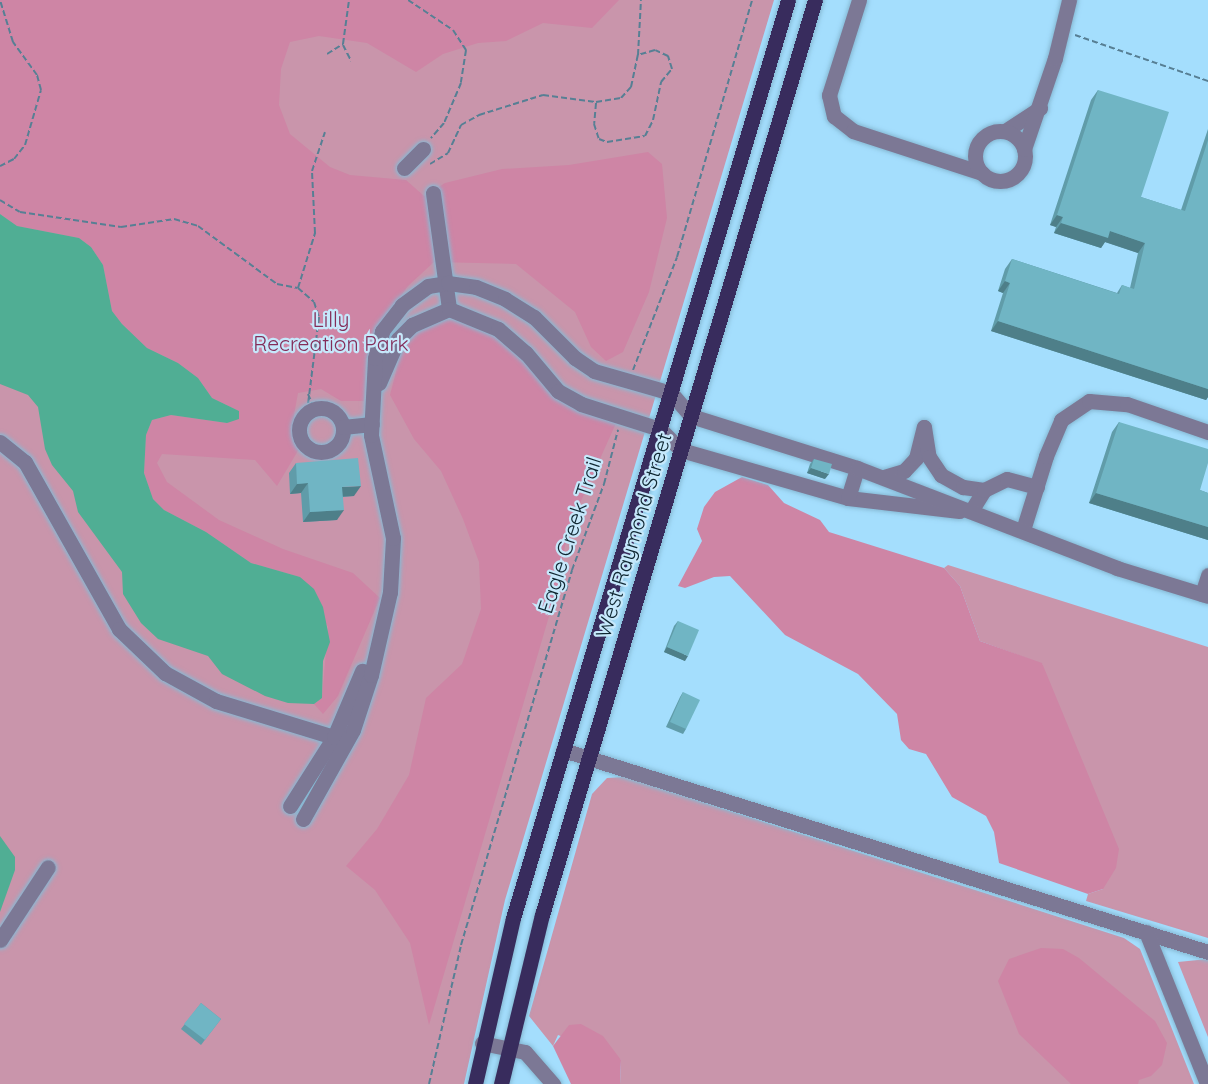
<!DOCTYPE html>
<html>
<head>
<meta charset="utf-8">
<style>
  body { margin:0 }
  #map { position:relative; width:1208px; height:1084px; overflow:hidden; background:#a4defd; font-family:Quicksand,sans-serif }
  div>[style] { position:absolute }
  .green>* { inset:0; background:#c995ab }
  .forest>* { inset:0; background:#ce85a5 }
  .water>* { inset:0; background:#50ae94 }
  .path>* { height:2px; margin-top:-1px; transform-origin:0; background:repeating-linear-gradient(90deg,#577f94 0 6px,transparent 0 9px) }
  .roads { filter:drop-shadow(0 0 2px #86b9d4) drop-shadow(0 0 2px #86b9d4) }
  .minor>* { height:15px; margin:-7.5px; padding:0 7.5px; transform-origin:7.5px; border-radius:7.5px; background:#7c7895 }
  .minor>.ring { margin:-7.5px; padding:0; box-sizing:content-box; background:none; border:15px solid #7c7895; border-radius:50% }
  .major>* { height:15px; margin:-7.5px; padding:0 7.5px; transform-origin:7.5px; border-radius:7.5px; background:#382c5d }
  .wall>* { inset:0; background:#609ca9 }
  .shaded-wall>* { inset:0; background:#4e7f89 }
  .building>* { inset:0; background:#70b5c4 }
  span { translate:-50% -50%; white-space:nowrap; text-align:center; line-height:1.15; -webkit-text-stroke:4.5px #c6e8fb; paint-order:stroke }
  .park-label { font-size:21px; color:#842d59 }
  .street-label { font-size:21px; color:#0e2631 }
</style>
</head>
<body>
<div id="map">
  <div class="green">
    <i style="clip-path:polygon(0 0,774px 0,505px 900px,464px 1084px,0 1084px)"></i>
    <i style="clip-path:polygon(948px 565px,1208px 647px,1208px 938px,1086px 901px,1088px 894px,1103px 889px,1042px 664px,980px 641px,960px 586px,944px 568px)"></i>
    <i style="clip-path:polygon(624px 777px,1124px 938px,1140px 949px,1194px 1084px,620px 1084px,621px 1060px,558px 1035px,553px 1046px,529px 1016px,592px 794px,607px 778px)"></i>
    <i style="clip-path:polygon(1208px 959px,1208px 1037px,1178px 962px)"></i>
  </div>
  <div class="forest">
    <i style="clip-path:polygon(0 0,619px 0,592px 28px,543px 23px,506px 41px,478px 43px,443px 54px,416px 72px,367px 43px,319px 36px,290px 42px,281px 69px,279px 105px,290px 134px,330px 167px,350px 175px,406px 180px,424px 196px,445px 183px,502px 169px,569px 165px,648px 152px,662px 164px,667px 218px,649px 292px,623px 352px,606px 361px,591px 347px,575px 312px,516px 264px,434px 262px,408px 286px,385px 317px,366px 359px,364px 401px,341px 401px,321px 389px,298px 393px,294px 415px,299px 449px,277px 486px,255px 460px,162px 454px,157px 463px,167px 482px,219px 520px,283px 549px,353px 573px,380px 598px,338px 696px,323px 714px,314px 704px,322px 698px,328px 627px,300px 577px,251px 563px,206px 532px,164px 510px,153px 499px,144px 473px,146px 435px,152px 420px,171px 415px,227px 423px,239px 411px,212px 398px,198px 378px,178px 363px,147px 348px,122px 324px,112px 311px,103px 265px,91px 247px,79px 238px,17px 226px,0 214px)"></i>
    <i style="clip-path:polygon(450px 319px,485px 329px,515px 349px,554px 397px,617px 421px,568px 530px,557px 589px,429px 1025px,410px 943px,375px 890px,346px 866px,377px 829px,409px 775px,426px 698px,462px 664px,481px 609px,479px 562px,463px 519px,441px 471px,414px 439px,390px 395px,400px 356px,419px 327px)"></i>
    <i style="clip-path:polygon(742px 477px,768px 485px,784px 503px,820px 520px,829px 532px,944px 568px,960px 586px,980px 641px,1042px 663px,1119px 849px,1116px 868px,1103px 889px,1088px 894px,999px 863px,994px 832px,986px 816px,952px 797px,926px 754px,909px 749px,901px 740px,897px 714px,858px 674px,785px 635px,730px 576px,714px 577px,685px 588px,678px 586px,702px 541px,697px 529px,704px 507px,715px 492px)"></i>
    <i style="clip-path:polygon(1041px 948px,1063px 949px,1079px 958px,1155px 1021px,1167px 1043px,1162px 1065px,1151px 1076px,1139px 1080px,1138px 1084px,1071px 1084px,1019px 1034px,998px 981px,1009px 959px)"></i>
    <i style="clip-path:polygon(581px 1024px,603px 1036px,621px 1060px,620px 1084px,571px 1084px,553px 1046px,569px 1025px)"></i>
  </div>
  <div class="water">
    <i style="clip-path:polygon(0 214px,17px 226px,79px 238px,91px 247px,103px 265px,112px 311px,122px 324px,147px 348px,178px 363px,198px 378px,212px 398px,239px 411px,239px 419px,227px 423px,171px 415px,152px 420px,146px 435px,144px 473px,153px 499px,164px 510px,206px 532px,251px 563px,300px 577px,314px 589px,323px 607px,330px 642px,323px 661px,322px 698px,314px 704px,288px 703px,265px 696px,222px 674px,208px 656px,158px 639px,141px 623px,123px 594px,122px 572px,78px 512px,73px 491px,52px 465px,45px 449px,38px 407px,28px 395px,0 384px)"></i>
    <i style="clip-path:polygon(0 836px,15px 857px,15px 870px,0 912px)"></i>
  </div>
  <div class="path">
    <i style="left:408px;top:0;width:54px;rotate:33.7deg"></i>
    <i style="left:453px;top:30px;width:24px;rotate:57deg"></i>
    <i style="left:466px;top:50px;width:33px;rotate:99deg"></i>
    <i style="left:461px;top:83px;width:43px;rotate:113deg"></i>
    <i style="left:444px;top:123px;width:20px;rotate:131deg"></i>
    <i style="left:1075px;top:35px;width:141px;rotate:19.1deg"></i>
    <i style="left:343px;top:45px;width:18px;rotate:63deg"></i>
    <i style="left:327px;top:54px;width:19px;rotate:-32deg"></i>
    <i style="left:343px;top:44px;width:44px;rotate:-82.2deg"></i>
    <i style="left:596px;top:103px;width:21px;rotate:95deg"></i>
    <i style="left:594px;top:124px;width:16px;rotate:72deg"></i>
    <i style="left:599px;top:139px;width:9px;rotate:21deg"></i>
    <i style="left:607px;top:142px;width:38px;rotate:-9deg"></i>
    <i style="left:645px;top:136px;width:18px;rotate:-63deg"></i>
    <i style="left:653px;top:120px;width:39px;rotate:-78deg"></i>
    <i style="left:661px;top:82px;width:17px;rotate:-50deg"></i>
    <i style="left:672px;top:69px;width:14px;rotate:-107deg"></i>
    <i style="left:668px;top:56px;width:14px;rotate:-155deg"></i>
    <i style="left:655px;top:50px;width:18px;rotate:164deg"></i>
    <i style="left:430px;top:164px;width:21px;rotate:-31deg"></i>
    <i style="left:448px;top:153px;width:31px;rotate:-65deg"></i>
    <i style="left:461px;top:125px;width:21px;rotate:-29deg"></i>
    <i style="left:479px;top:115px;width:67px;rotate:-17.4deg"></i>
    <i style="left:543px;top:95px;width:53px;rotate:7.5deg"></i>
    <i style="left:596px;top:102px;width:25px;rotate:-9deg"></i>
    <i style="left:621px;top:98px;width:15px;rotate:-48deg"></i>
    <i style="left:631px;top:87px;width:33px;rotate:-78deg"></i>
    <i style="left:638px;top:55px;width:55px;rotate:-86.9deg"></i>
    <i style="left:0;top:166px;width:16px;rotate:-27deg"></i>
    <i style="left:14px;top:159px;width:18px;rotate:-52deg"></i>
    <i style="left:25px;top:145px;width:57px;rotate:-73.8deg"></i>
    <i style="left:41px;top:90px;width:16px;rotate:-105deg"></i>
    <i style="left:37px;top:75px;width:41px;rotate:-126deg"></i>
    <i style="left:13px;top:42px;width:44px;rotate:-107.2deg"></i>
    <i style="left:0;top:200px;width:23px;rotate:31deg"></i>
    <i style="left:20px;top:212px;width:102px;rotate:8.4deg"></i>
    <i style="left:121px;top:227px;width:54px;rotate:-8.6deg"></i>
    <i style="left:174px;top:219px;width:25px;rotate:16deg"></i>
    <i style="left:198px;top:226px;width:98px;rotate:36.3deg"></i>
    <i style="left:277px;top:284px;width:21px;rotate:11deg"></i>
    <i style="left:298px;top:288px;width:21px;rotate:41deg"></i>
    <i style="left:314px;top:302px;width:16px;rotate:72deg"></i>
    <i style="left:319px;top:317px;width:96px;rotate:97.2deg"></i>
    <i style="left:298px;top:288px;width:58px;rotate:-72.8deg"></i>
    <i style="left:315px;top:233px;width:62px;rotate:-92.8deg"></i>
    <i style="left:312px;top:171px;width:41px;rotate:-71.6deg"></i>
    <i style="left:633px;top:370px;width:121px;rotate:-68.7deg"></i>
    <i style="left:677px;top:257px;width:268px;rotate:-73.7deg"></i>
    <i style="left:308px;top:394px;width:15px;rotate:67deg"></i>
    <i style="left:429px;top:1084px;width:143px;rotate:-77deg"></i>
    <i style="left:461px;top:945px;width:391px;rotate:-73.5deg"></i>
    <i style="left:572px;top:570px;width:92px;rotate:-69.6deg"></i>
    <i style="left:604px;top:484px;width:56px;rotate:-75.5deg"></i>
  </div>
  <div class="roads">
    <div class="minor">
      <i style="left:859px;top:0;width:100px;rotate:107.5deg"></i>
      <i style="left:829px;top:95px;width:22px;rotate:77deg"></i>
      <i style="left:834px;top:116px;width:24px;rotate:38deg"></i>
      <i style="left:853px;top:131px;width:136px;rotate:18deg"></i>
      <i style="left:1005px;top:131px;width:42px;rotate:-33.3deg"></i>
      <i class="ring" style="left:975px;top:131px;width:35px;height:35px"></i>
      <i style="left:1024px;top:149px;width:96px;rotate:-71.2deg"></i>
      <i style="left:1055px;top:58px;width:60px;rotate:-76.4deg"></i>
      <i style="left:404px;top:168px;width:27px;rotate:-45deg"></i>
      <i style="left:433px;top:193px;width:117px;rotate:82.1deg"></i>
      <i style="left:379px;top:383px;width:48px;rotate:-66.6deg"></i>
      <i style="left:398px;top:339px;width:20px;rotate:-45deg"></i>
      <i style="left:412px;top:325px;width:40px;rotate:-23.4deg"></i>
      <i style="left:449px;top:309px;width:53px;rotate:22.2deg"></i>
      <i style="left:498px;top:329px;width:37px;rotate:41deg"></i>
      <i style="left:526px;top:353px;width:50px;rotate:49.9deg"></i>
      <i style="left:558px;top:391px;width:26px;rotate:29deg"></i>
      <i style="left:581px;top:404px;width:83px;rotate:17.6deg"></i>
      <i style="left:660px;top:429px;width:30px;rotate:45deg"></i>
      <i style="left:681px;top:450px;width:174px;rotate:16deg"></i>
      <i style="left:848px;top:498px;width:112px;rotate:6.7deg"></i>
      <i class="ring" style="left:299px;top:408px;width:29px;height:29px"></i>
      <i style="left:343px;top:427px;width:29px;rotate:-6deg"></i>
      <i style="left:0;top:442px;width:32px;rotate:39deg"></i>
      <i style="left:25px;top:462px;width:192px;rotate:60.6deg"></i>
      <i style="left:119px;top:629px;width:64px;rotate:43.7deg"></i>
      <i style="left:165px;top:673px;width:58px;rotate:28.8deg"></i>
      <i style="left:216px;top:701px;width:123px;rotate:17deg"></i>
      <i style="left:884px;top:477px;width:21px;rotate:-17deg"></i>
      <i style="left:904px;top:471px;width:18px;rotate:-47deg"></i>
      <i style="left:916px;top:458px;width:32px;rotate:-76deg"></i>
      <i style="left:924px;top:427px;width:30px;rotate:81deg"></i>
      <i style="left:929px;top:457px;width:22px;rotate:56deg"></i>
      <i style="left:941px;top:475px;width:25px;rotate:29deg"></i>
      <i style="left:963px;top:487px;width:21px;rotate:8deg"></i>
      <i style="left:848px;top:498px;width:31px;rotate:-73deg"></i>
      <i style="left:971px;top:511px;width:25px;rotate:-58deg"></i>
      <i style="left:984px;top:490px;width:25px;rotate:-26deg"></i>
      <i style="left:1007px;top:479px;width:31px;rotate:15deg"></i>
      <i style="left:1023px;top:530px;width:77px;rotate:-72.7deg"></i>
      <i style="left:1046px;top:456px;width:39px;rotate:-67deg"></i>
      <i style="left:1061px;top:420px;width:34px;rotate:-34deg"></i>
      <i style="left:1089px;top:401px;width:38px;rotate:5deg"></i>
      <i style="left:1127px;top:404px;width:86px;rotate:19.1deg"></i>
      <i style="left:1202px;top:594px;width:20px;rotate:-72deg"></i>
      <i style="left:563px;top:750px;width:676px;rotate:17.39deg"></i>
      <i style="left:290px;top:806px;width:82px;rotate:-57.5deg"></i>
      <i style="left:334px;top:737px;width:72px;rotate:-67deg"></i>
      <i style="left:303px;top:819px;width:102px;rotate:-60.7deg"></i>
      <i style="left:353px;top:730px;width:58px;rotate:-71.9deg"></i>
      <i style="left:371px;top:675px;width:85px;rotate:-77.1deg"></i>
      <i style="left:390px;top:592px;width:54px;rotate:-86.8deg"></i>
      <i style="left:393px;top:538px;width:105px;rotate:-102.1deg"></i>
      <i style="left:371px;top:435px;width:77px;rotate:-87deg"></i>
      <i style="left:375px;top:358px;width:28px;rotate:-75deg"></i>
      <i style="left:382px;top:331px;width:33px;rotate:-52deg"></i>
      <i style="left:402px;top:305px;width:32px;rotate:-36deg"></i>
      <i style="left:428px;top:286px;width:20px;rotate:-9deg"></i>
      <i style="left:448px;top:283px;width:28px;rotate:8deg"></i>
      <i style="left:476px;top:287px;width:31px;rotate:22deg"></i>
      <i style="left:505px;top:299px;width:34px;rotate:32deg"></i>
      <i style="left:534px;top:317px;width:58px;rotate:45deg"></i>
      <i style="left:575px;top:358px;width:23px;rotate:34deg"></i>
      <i style="left:594px;top:371px;width:80px;rotate:15.9deg"></i>
      <i style="left:671px;top:393px;width:30px;rotate:49deg"></i>
      <i style="left:691px;top:416px;width:174px;rotate:17.4deg"></i>
      <i style="left:857px;top:468px;width:279px;rotate:21deg"></i>
      <i style="left:1117px;top:568px;width:95px;rotate:17.1deg"></i>
      <i style="left:1146px;top:932px;width:164px;rotate:68.1deg"></i>
      <i style="left:0;top:940px;width:87px;rotate:-56.7deg"></i>
      <i style="left:482px;top:1043px;width:44px;rotate:11.8deg"></i>
      <i style="left:525px;top:1052px;width:43px;rotate:48.8deg"></i>
    </div>
    <div class="major">
      <i style="left:475px;top:1084px;width:170px;rotate:-77.1deg"></i>
      <i style="left:513px;top:918px;width:958px;rotate:-73.32deg"></i>
      <i style="left:501px;top:1084px;width:174px;rotate:-76.4deg"></i>
      <i style="left:542px;top:915px;width:955px;rotate:-73.39deg"></i>
    </div>
  </div>
  <div class="wall">
    <i style="clip-path:polygon(1098px 90px,1141px 197px,1181px 210px,1208px 129px,1208px 397px,1206px 400px,991px 331px,1003px 293px,998px 291px,1005px 269px,1012px 259px,1117px 293px,1122px 285px,1130px 288px,1138px 253px,1105px 242px,1101px 248px,1054px 233px,1056px 227px,1050px 225px,1091px 100px)"></i>
    <i style="clip-path:polygon(1119px 422px,1200px 490px,1208px 493px,1208px 540px,1089px 503px,1112px 432px)"></i>
    <i style="clip-path:polygon(814px 459px,825px 479px,807px 473px,810px 464px)"></i>
    <i style="clip-path:polygon(296px 463px,354px 496px,343px 497px,337px 520px,303px 522px,301px 493px,290px 494px,289px 473px)"></i>
    <i style="clip-path:polygon(678px 621px,685px 661px,664px 652px,674px 626px)"></i>
    <i style="clip-path:polygon(683px 692px,686px 729px,683px 734px,666px 727px,680px 697px)"></i>
    <i style="clip-path:polygon(201px 1003px,221px 1019px,201px 1045px,181px 1029px)"></i>
  </div>
  <div class="shaded-wall">
    <i style="clip-path:polygon(1057px 215px,1063px 217px,1056px 227px,1050px 225px)"></i>
    <i style="clip-path:polygon(1061px 223px,1110px 231px,1145px 243px,1138px 253px,1105px 242px,1101px 248px,1054px 233px)"></i>
    <i style="clip-path:polygon(1005px 281px,1010px 283px,1003px 293px,998px 291px)"></i>
    <i style="clip-path:polygon(998px 321px,1208px 389px,1208px 397px,1206px 400px,991px 331px)"></i>
    <i style="clip-path:polygon(811px 468px,829px 474px,825px 479px,807px 473px)"></i>
    <i style="clip-path:polygon(308px 483px,301px 493px,290px 494px,297px 484px)"></i>
    <i style="clip-path:polygon(361px 486px,354px 496px,335px 497px,342px 487px)"></i>
    <i style="clip-path:polygon(1096px 493px,1208px 527px,1208px 540px,1089px 503px)"></i>
    <i style="clip-path:polygon(344px 510px,337px 520px,303px 522px,310px 512px)"></i>
    <i style="clip-path:polygon(667px 647px,688px 656px,685px 661px,664px 652px)"></i>
  </div>
  <div class="building">
    <i style="clip-path:polygon(1098px 90px,1169px 112px,1141px 197px,1185px 211px,1208px 140px,1208px 389px,998px 321px,1010px 283px,1005px 281px,1012px 259px,1119px 294px,1122px 285px,1134px 289px,1145px 243px,1110px 231px,1108px 238px,1061px 223px,1063px 217px,1057px 215px)"></i>
    <i style="clip-path:polygon(1119px 422px,1208px 449px,1208px 463px,1200px 490px,1208px 493px,1208px 527px,1096px 493px)"></i>
    <i style="clip-path:polygon(358px 458px,361px 486px,342px 487px,344px 510px,310px 512px,308px 483px,297px 484px,296px 463px)"></i>
    <i style="clip-path:polygon(814px 459px,832px 464px,829px 474px,811px 468px)"></i>
    <i style="clip-path:polygon(678px 621px,699px 630px,688px 656px,667px 647px)"></i>
    <i style="clip-path:polygon(683px 692px,700px 700px,686px 729px,670px 722px)"></i>
    <i style="clip-path:polygon(201px 1003px,221px 1019px,205px 1040px,184px 1024px)"></i>
  </div>
  <div class="park-label">
    <span style="left:331px;top:331px">Lilly<br>Recreation Park</span>
  </div>
  <div class="street-label">
    <span style="left:569px;top:535px;rotate:-72deg">Eagle Creek Trail</span>
    <span style="left:633px;top:535px;rotate:-73deg">West Raymond Street</span>
  </div>
</div>
</body>
</html>
